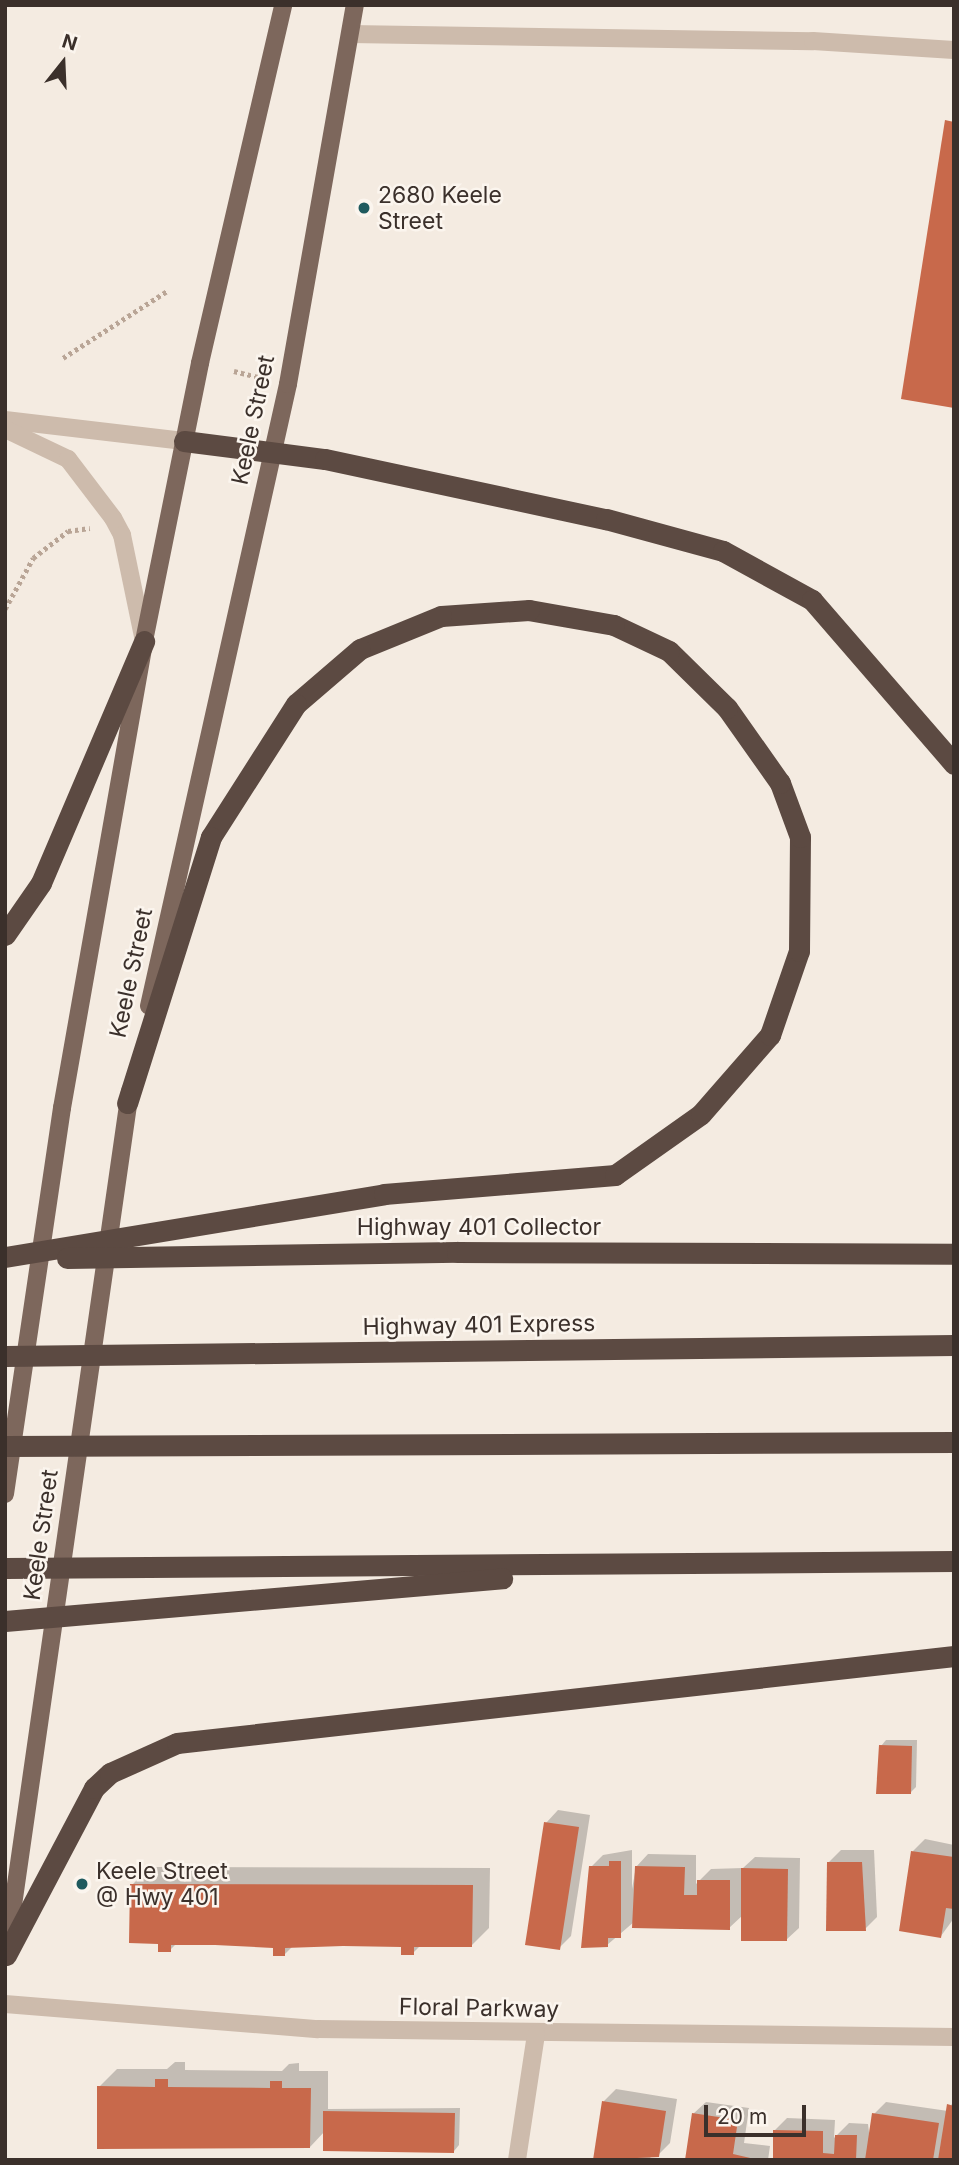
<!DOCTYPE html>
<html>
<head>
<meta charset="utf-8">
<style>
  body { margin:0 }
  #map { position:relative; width:959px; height:2165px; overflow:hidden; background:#f4ebe1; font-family:Inter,sans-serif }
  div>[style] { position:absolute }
  .shadow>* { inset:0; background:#0003 }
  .building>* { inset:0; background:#c8694b }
  .path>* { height:4.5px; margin-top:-2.25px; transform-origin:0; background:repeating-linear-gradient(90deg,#b9a596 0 3.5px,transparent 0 7px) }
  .minor>* { height:18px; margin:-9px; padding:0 9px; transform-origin:9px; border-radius:9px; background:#cdbbac }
  .major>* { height:18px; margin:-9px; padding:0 9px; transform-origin:9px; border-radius:9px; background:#7d675c }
  .highway>* { height:21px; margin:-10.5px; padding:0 10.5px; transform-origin:10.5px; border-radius:10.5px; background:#5c4a42 }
  .dots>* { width:19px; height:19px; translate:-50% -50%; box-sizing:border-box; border:4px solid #fbf5ee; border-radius:50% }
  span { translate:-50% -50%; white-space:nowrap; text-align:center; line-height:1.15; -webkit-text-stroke:5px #fbf5ee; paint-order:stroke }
  .poi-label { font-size:23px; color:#3b302b }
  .left { translate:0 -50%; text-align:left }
  .street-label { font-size:23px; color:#3b302b }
  .frame { position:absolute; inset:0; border:7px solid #3b302b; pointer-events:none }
  .north { position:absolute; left:28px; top:28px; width:70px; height:70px; -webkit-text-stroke:5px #fbf5ee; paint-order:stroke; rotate:18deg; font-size:19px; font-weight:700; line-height:28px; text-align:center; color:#3b302b }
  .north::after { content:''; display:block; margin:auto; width:24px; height:32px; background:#3b302b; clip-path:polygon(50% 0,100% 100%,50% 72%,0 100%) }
  .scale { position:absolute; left:704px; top:2105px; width:102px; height:32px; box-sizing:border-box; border:4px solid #3b302b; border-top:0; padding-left:9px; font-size:21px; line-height:24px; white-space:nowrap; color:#3b302b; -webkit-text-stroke:5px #fbf5ee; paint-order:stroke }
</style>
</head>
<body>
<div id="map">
  <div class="shadow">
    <i style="clip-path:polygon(886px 1740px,917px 1740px,916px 1787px,910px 1793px,881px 1746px)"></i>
    <i style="clip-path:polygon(558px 1810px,590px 1815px,571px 1936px,559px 1948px,546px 1823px)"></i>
    <i style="clip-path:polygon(925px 1839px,954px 1845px,954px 1918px,941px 1936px,913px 1851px)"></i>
    <i style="clip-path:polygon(632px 1850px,632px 1889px,636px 1867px,648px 1854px,696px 1855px,696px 1884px,711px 1869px,743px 1868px,755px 1857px,800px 1858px,799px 1928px,786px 1940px,743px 1915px,729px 1928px,634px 1922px,607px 1945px,591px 1867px,603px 1855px)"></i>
    <i style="clip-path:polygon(841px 1850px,874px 1850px,877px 1917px,865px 1929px,829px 1862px)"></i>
    <i style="clip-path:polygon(150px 1867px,490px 1868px,489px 1928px,471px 1946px,421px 1945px,413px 1953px,403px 1945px,293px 1946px,285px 1954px,274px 1946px,177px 1943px,170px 1950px,159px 1942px,132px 1885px)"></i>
    <i style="clip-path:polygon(175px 2062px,185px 2062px,185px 2070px,282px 2071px,289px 2064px,299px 2063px,299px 2071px,328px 2071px,328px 2109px,460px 2108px,459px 2145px,454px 2151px,325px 2131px,310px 2147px,99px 2087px,117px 2069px,167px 2069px)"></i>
    <i style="clip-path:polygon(616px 2089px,677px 2099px,670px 2143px,658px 2155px,651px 2154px,650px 2160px,595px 2160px,604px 2101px)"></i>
    <i style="clip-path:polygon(954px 2100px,954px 2160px,774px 2160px,775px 2130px,787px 2118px,835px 2120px,834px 2138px,849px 2123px,868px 2124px,870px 2140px,874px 2114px,886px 2102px,948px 2111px)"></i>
    <i style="clip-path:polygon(706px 2102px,749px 2108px,744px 2143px,770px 2146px,768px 2160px,687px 2160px,693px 2114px)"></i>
  </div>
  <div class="building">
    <i style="clip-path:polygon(945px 120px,954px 122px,954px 408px,901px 399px)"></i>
    <i style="clip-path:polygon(879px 1745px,912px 1746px,911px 1794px,876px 1794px)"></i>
    <i style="clip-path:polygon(544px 1822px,579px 1827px,560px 1950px,525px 1945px)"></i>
    <i style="clip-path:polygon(911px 1851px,954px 1857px,954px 1909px,946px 1908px,941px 1938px,899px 1931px)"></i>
    <i style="clip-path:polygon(609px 1861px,621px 1861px,621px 1938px,608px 1938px,608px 1947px,581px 1948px,589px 1866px,609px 1866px)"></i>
    <i style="clip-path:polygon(827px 1862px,862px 1862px,866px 1931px,826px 1931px)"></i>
    <i style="clip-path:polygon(635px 1866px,685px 1867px,684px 1895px,697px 1895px,697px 1880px,730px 1880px,730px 1930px,632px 1928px)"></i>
    <i style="clip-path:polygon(741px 1868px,788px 1869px,787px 1941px,741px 1941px)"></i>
    <i style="clip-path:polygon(130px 1884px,473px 1885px,472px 1947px,414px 1947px,414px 1955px,401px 1955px,401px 1947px,343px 1946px,285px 1948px,285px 1956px,273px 1956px,273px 1948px,215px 1945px,171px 1945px,171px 1952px,158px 1952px,158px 1944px,129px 1943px)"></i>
    <i style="clip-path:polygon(155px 2079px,168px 2079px,168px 2087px,270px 2088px,270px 2081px,282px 2081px,282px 2088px,311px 2088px,310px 2148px,97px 2149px,97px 2086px,155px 2087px)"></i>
    <i style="clip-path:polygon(602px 2101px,666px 2111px,659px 2157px,593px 2160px)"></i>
    <i style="clip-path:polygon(947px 2104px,954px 2106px,954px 2160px,938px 2160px)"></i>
    <i style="clip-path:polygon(323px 2111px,455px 2113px,454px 2153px,323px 2151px)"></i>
    <i style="clip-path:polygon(692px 2113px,738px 2120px,733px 2154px,759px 2160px,685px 2160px)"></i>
    <i style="clip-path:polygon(872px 2113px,939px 2123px,933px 2160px,865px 2160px)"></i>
    <i style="clip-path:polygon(773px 2130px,823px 2131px,823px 2153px,834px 2154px,835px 2135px,857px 2135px,856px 2160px,773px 2160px)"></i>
  </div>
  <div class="path">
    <i style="left:63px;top:358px;width:124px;rotate:-32.8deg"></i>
    <i style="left:234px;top:371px;width:25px;rotate:14deg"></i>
    <i style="left:5px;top:609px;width:58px;rotate:-61.2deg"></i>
    <i style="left:33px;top:558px;width:44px;rotate:-37.6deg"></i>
    <i style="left:68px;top:531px;width:22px;rotate:-8deg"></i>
    <i style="left:34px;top:2160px;width:2px"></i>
  </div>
  <div class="minor">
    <i style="left:350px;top:34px;width:463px;rotate:0.9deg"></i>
    <i style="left:813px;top:41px;width:141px;rotate:3.7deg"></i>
    <i style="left:5px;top:420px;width:180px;rotate:6.7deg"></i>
    <i style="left:5px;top:429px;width:70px;rotate:25.5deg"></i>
    <i style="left:68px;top:459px;width:74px;rotate:52.7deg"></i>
    <i style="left:113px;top:518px;width:19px;rotate:62deg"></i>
    <i style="left:122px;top:535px;width:108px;rotate:78.3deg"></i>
    <i style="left:5px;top:2004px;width:314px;rotate:4.6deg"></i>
    <i style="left:318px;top:2029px;width:636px;rotate:0.72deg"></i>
    <i style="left:517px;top:2160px;width:127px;rotate:-81.4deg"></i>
  </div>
  <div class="major">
    <i style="left:149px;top:1006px;width:637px;rotate:-77.4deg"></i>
    <i style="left:288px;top:384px;width:385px;rotate:-80deg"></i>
    <i style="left:5px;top:1494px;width:390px;rotate:-81.6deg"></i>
    <i style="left:62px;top:1108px;width:474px;rotate:-80deg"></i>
    <i style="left:144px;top:641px;width:284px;rotate:-78.6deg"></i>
    <i style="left:200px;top:363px;width:367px;rotate:-76.9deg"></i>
    <i style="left:7px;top:1947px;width:865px;rotate:-81.82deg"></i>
  </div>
  <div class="highway">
    <i style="left:184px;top:441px;width:142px;rotate:7.3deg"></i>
    <i style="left:325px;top:459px;width:287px;rotate:12.1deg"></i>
    <i style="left:606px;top:519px;width:121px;rotate:15.3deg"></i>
    <i style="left:723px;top:551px;width:102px;rotate:28.8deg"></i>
    <i style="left:812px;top:600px;width:217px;rotate:49.1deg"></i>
    <i style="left:5px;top:935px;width:63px;rotate:-55.3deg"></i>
    <i style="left:41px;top:883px;width:263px;rotate:-66.9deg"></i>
    <i style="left:5px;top:1257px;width:384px;rotate:-9.4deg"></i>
    <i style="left:384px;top:1194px;width:232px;rotate:-4.7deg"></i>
    <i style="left:615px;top:1175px;width:105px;rotate:-35.3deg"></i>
    <i style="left:701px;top:1114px;width:105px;rotate:-48.9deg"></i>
    <i style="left:770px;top:1035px;width:89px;rotate:-71deg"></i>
    <i style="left:799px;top:951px;width:114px;rotate:-89.5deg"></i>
    <i style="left:800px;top:837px;width:58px;rotate:-110.3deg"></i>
    <i style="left:780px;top:783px;width:92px;rotate:-125.2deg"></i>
    <i style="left:727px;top:708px;width:81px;rotate:-135.5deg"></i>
    <i style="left:669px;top:651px;width:61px;rotate:-154.7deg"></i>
    <i style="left:614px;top:625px;width:86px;rotate:-170deg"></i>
    <i style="left:529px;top:610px;width:88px;rotate:176.1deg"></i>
    <i style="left:441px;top:616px;width:87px;rotate:157.8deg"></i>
    <i style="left:360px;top:649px;width:84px;rotate:139.3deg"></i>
    <i style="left:296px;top:704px;width:158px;rotate:122.6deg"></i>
    <i style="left:211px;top:837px;width:279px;rotate:107.5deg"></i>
    <i style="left:67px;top:1258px;width:390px;rotate:-0.9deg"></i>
    <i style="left:457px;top:1252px;width:497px;rotate:0.2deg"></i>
    <i style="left:5px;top:1356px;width:949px;rotate:-0.66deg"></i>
    <i style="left:5px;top:1446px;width:949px;rotate:-0.24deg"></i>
    <i style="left:5px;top:1568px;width:949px;rotate:-0.42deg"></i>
    <i style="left:5px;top:1621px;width:499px;rotate:-4.9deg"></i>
    <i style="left:6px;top:1955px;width:189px;rotate:-62.2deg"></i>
    <i style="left:94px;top:1788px;width:22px;rotate:-43deg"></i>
    <i style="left:110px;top:1773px;width:73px;rotate:-24.1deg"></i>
    <i style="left:177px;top:1743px;width:782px;rotate:-6.39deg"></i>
  </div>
  <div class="dots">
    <i style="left:364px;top:208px;background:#1f5a5e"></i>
    <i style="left:82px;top:1884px;background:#1f5a5e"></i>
  </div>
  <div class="poi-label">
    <span class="left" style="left:378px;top:208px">2680 Keele<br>Street</span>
    <span class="left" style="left:96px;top:1884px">Keele Street<br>@ Hwy 401</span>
  </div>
  <div class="street-label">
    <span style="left:253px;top:420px;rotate:-78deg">Keele Street</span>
    <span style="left:131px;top:973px;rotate:-78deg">Keele Street</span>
    <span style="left:479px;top:1227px">Highway 401 Collector</span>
    <span style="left:479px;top:1325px;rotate:-1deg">Highway 401 Express</span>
    <span style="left:41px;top:1535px;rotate:-82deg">Keele Street</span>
    <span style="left:479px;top:2008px;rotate:1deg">Floral Parkway</span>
  </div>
  <div class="frame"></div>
  <div class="north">N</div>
  <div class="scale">20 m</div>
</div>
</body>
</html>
